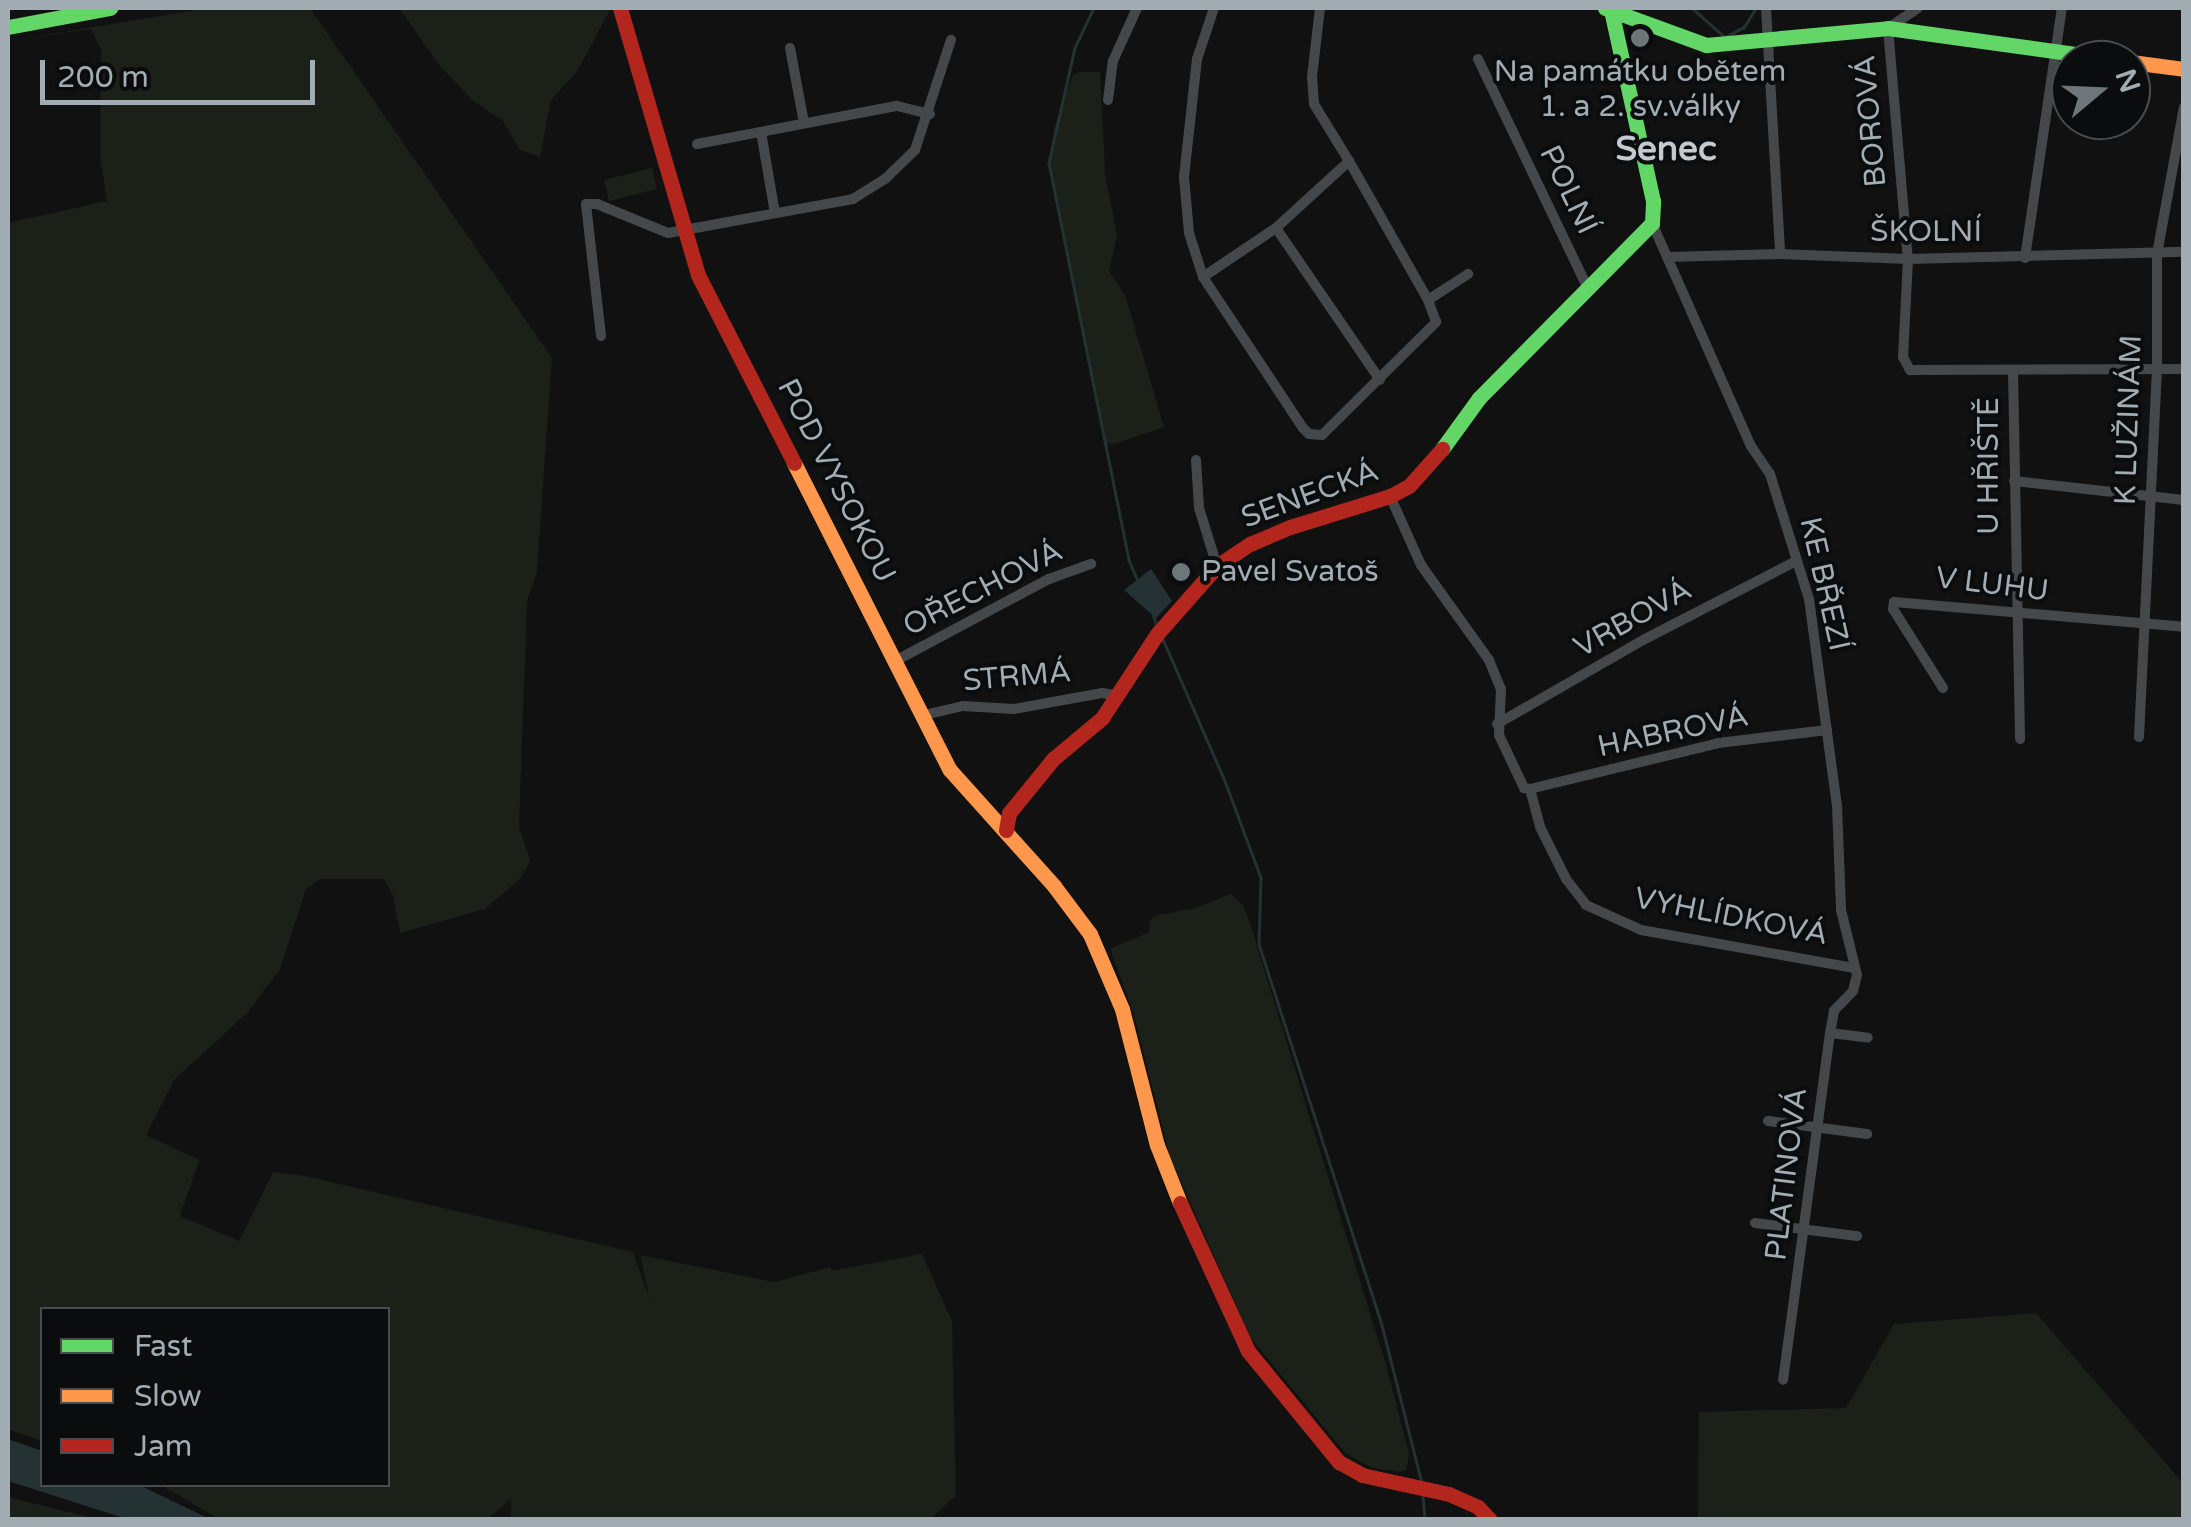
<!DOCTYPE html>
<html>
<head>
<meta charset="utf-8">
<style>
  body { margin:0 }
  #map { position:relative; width:2191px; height:1527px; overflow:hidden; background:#111; font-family:"Varela Round",sans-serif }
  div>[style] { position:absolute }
  .green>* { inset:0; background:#1b2019 }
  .water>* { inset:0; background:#243233 }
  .stream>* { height:2.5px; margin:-1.25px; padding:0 1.25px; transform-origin:1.25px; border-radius:1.25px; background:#243233 }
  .street>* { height:10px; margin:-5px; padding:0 5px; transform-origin:5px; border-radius:5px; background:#45484a }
  .fast>* { height:15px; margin:-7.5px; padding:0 7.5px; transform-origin:7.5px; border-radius:7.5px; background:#63d668 }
  .slow>* { height:15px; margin:-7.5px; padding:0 7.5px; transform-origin:7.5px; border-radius:7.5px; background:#ff974d }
  .jam>* { height:15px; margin:-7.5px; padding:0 7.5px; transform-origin:7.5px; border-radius:7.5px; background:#b3261e }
  .dots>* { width:28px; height:28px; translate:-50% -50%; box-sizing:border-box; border:5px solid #0b0c0d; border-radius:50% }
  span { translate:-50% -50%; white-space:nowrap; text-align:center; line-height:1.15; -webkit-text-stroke:8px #0b0c0d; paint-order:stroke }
  .poi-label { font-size:30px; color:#a1adb3 }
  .left { translate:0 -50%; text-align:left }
  .street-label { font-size:30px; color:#a1adb3 }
  .quarter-label { font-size:35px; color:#c2cacf; font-weight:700 }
  .frame { position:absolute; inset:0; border:10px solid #a1adb3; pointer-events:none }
  .legend { position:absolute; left:40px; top:1307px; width:350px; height:180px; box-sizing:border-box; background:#0b0c0d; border:2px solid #474c4f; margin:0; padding:12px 18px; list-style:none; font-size:30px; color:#a1adb3 }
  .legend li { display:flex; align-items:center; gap:20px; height:50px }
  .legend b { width:50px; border:2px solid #474c4f }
  .north { position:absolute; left:2051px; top:40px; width:100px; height:100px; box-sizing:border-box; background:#0b0c0d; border:2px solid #474c4f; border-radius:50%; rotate:71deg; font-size:28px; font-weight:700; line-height:40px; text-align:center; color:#a1adb3 }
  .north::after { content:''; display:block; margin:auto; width:35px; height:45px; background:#6f767a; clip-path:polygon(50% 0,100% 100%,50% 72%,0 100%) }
  .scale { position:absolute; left:40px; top:60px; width:275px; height:45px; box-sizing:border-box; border:5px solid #a1adb3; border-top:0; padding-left:12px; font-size:30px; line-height:35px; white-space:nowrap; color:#a1adb3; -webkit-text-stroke:8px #0b0c0d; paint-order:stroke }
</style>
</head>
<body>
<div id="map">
  <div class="green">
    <i style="clip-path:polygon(209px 8px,310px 8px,552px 358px,537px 571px,527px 601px,519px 825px,530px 861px,521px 878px,485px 909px,400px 933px,393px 896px,384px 879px,320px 879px,306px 889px,280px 969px,247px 1013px,174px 1080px,146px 1135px,199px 1160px,180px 1216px,239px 1241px,273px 1172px,305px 1176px,633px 1252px,650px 1300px,640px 1255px,774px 1282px,831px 1267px,831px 1271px,922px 1254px,952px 1321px,956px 1496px,930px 1519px,511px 1520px,511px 1499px,487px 1519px,221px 1520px,161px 1485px,388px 1484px,388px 1310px,42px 1310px,42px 1441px,8px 1429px,8px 223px,107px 201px,100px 157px,101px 49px,91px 29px,8px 41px)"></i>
    <i style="clip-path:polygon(399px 8px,611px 8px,578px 70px,551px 100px,540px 157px,520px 150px,503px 121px,472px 100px,440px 66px)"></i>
    <i style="clip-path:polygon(1079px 72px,1100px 72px,1105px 173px,1117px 235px,1109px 271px,1125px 295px,1164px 427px,1114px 444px,1105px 443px,1049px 161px,1054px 128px,1073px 75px)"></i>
    <i style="clip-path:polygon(652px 168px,657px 189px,609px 201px,604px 180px)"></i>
    <i style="clip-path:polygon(1231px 894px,1243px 906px,1249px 920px,1386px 1365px,1409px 1454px,1406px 1470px,1400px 1472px,1373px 1468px,1346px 1454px,1250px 1337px,1170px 1157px,1134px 1015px,1110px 949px,1149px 932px,1150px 920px,1157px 915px,1192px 909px)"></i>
    <i style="clip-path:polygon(2036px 1313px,2183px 1483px,2183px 1519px,1698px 1519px,1699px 1412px,1846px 1408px,1894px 1324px)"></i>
    <i style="clip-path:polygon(8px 1497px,96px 1519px,8px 1519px)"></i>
  </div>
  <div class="water">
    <i style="clip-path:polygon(1151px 569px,1172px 601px,1156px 618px,1124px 590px)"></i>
    <i style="clip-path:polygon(8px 1439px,42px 1451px,42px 1484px,139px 1485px,210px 1519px,127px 1519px,8px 1481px)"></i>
  </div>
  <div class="stream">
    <i style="left:1094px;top:8px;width:44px;rotate:115.4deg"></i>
    <i style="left:1075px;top:48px;width:118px;rotate:102.7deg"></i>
    <i style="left:1049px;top:163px;width:405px;rotate:78.6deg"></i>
    <i style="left:1129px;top:560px;width:21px;rotate:67deg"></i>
    <i style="left:1692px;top:8px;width:44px;rotate:41.3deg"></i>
    <i style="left:1725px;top:37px;width:21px;rotate:-28deg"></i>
    <i style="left:1744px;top:27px;width:22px;rotate:-58deg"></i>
    <i style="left:1153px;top:614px;width:9px;rotate:72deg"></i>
    <i style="left:1163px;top:639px;width:155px;rotate:66.4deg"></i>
    <i style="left:1225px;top:781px;width:103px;rotate:69.6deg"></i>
    <i style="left:1261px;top:878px;width:66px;rotate:91.7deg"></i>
    <i style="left:1259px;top:944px;width:400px;rotate:72.1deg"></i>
    <i style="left:1382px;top:1325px;width:163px;rotate:75.8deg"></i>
    <i style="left:1423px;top:1496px;width:24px;rotate:85deg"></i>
  </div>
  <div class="street">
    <i style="left:1214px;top:8px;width:54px;rotate:108.4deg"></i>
    <i style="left:1197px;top:59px;width:119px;rotate:96.3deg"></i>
    <i style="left:1184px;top:177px;width:56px;rotate:84.9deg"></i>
    <i style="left:1189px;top:233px;width:46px;rotate:72.3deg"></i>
    <i style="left:1203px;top:277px;width:88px;rotate:-33.9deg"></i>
    <i style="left:1276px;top:228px;width:99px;rotate:-42.5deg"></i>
    <i style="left:1349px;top:161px;width:67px;rotate:-121.6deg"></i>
    <i style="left:1314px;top:104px;width:27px;rotate:-94deg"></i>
    <i style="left:1312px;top:77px;width:69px;rotate:-83.4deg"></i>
    <i style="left:1766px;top:8px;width:246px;rotate:86.7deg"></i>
    <i style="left:1918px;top:8px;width:36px;rotate:146deg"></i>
    <i style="left:1888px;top:28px;width:232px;rotate:85.1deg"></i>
    <i style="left:1908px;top:259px;width:98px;rotate:92.9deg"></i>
    <i style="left:1903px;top:357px;width:15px;rotate:62deg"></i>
    <i style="left:1910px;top:370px;width:274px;rotate:-0.2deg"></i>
    <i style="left:790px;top:48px;width:76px;rotate:79.4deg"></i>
    <i style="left:1478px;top:59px;width:255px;rotate:64.4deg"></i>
    <i style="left:1108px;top:100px;width:39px;rotate:-83deg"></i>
    <i style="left:1113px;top:61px;width:58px;rotate:-65.6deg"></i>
    <i style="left:761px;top:132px;width:82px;rotate:80.2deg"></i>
    <i style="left:697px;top:144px;width:204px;rotate:-10.8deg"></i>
    <i style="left:897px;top:106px;width:34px;rotate:14deg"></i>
    <i style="left:1652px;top:223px;width:244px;rotate:66.1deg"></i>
    <i style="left:1751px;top:446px;width:34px;rotate:56deg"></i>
    <i style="left:1770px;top:474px;width:131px;rotate:72.7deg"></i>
    <i style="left:1809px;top:599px;width:208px;rotate:82.3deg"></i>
    <i style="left:1837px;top:805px;width:105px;rotate:87.8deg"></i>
    <i style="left:1841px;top:910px;width:67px;rotate:76.2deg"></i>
    <i style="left:1857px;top:975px;width:16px;rotate:104deg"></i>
    <i style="left:1853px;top:991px;width:28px;rotate:134deg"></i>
    <i style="left:1834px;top:1011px;width:22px;rotate:100deg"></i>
    <i style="left:1830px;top:1033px;width:350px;rotate:97.7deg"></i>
    <i style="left:1276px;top:228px;width:184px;rotate:55.6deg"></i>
    <i style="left:1667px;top:257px;width:113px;rotate:-1.5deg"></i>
    <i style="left:1780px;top:254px;width:128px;rotate:2.2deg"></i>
    <i style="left:1908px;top:259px;width:276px;rotate:-1.5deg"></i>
    <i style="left:2025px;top:258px;width:253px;rotate:-81.6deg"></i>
    <i style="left:1203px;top:277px;width:181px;rotate:56.5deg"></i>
    <i style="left:1303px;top:428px;width:8px;rotate:45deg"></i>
    <i style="left:1309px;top:434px;width:13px;rotate:4deg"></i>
    <i style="left:1322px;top:435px;width:161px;rotate:-44.7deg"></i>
    <i style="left:1436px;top:322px;width:23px;rotate:-110deg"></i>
    <i style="left:1428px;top:300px;width:160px;rotate:-119.6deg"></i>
    <i style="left:1428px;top:300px;width:48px;rotate:-33deg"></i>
    <i style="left:601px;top:336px;width:133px;rotate:-96.5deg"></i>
    <i style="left:586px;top:204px;width:11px"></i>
    <i style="left:597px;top:204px;width:77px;rotate:22.2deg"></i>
    <i style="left:668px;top:233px;width:188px;rotate:-10.4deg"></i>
    <i style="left:853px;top:199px;width:38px;rotate:-32deg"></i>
    <i style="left:885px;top:179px;width:42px;rotate:-44deg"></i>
    <i style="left:915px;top:150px;width:116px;rotate:-71.9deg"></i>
    <i style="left:2013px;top:371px;width:368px;rotate:88.9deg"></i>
    <i style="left:1196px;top:460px;width:48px;rotate:86.4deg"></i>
    <i style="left:1199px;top:508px;width:61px;rotate:72.8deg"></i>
    <i style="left:2014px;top:481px;width:171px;rotate:6.4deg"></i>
    <i style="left:1390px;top:496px;width:76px;rotate:65.8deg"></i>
    <i style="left:1421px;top:565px;width:117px;rotate:54.4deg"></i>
    <i style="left:1489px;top:660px;width:31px;rotate:68deg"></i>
    <i style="left:1501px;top:689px;width:46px;rotate:92.5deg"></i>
    <i style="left:1499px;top:735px;width:59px;rotate:64.7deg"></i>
    <i style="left:1524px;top:788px;width:6px;rotate:9deg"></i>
    <i style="left:1530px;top:789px;width:39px;rotate:75deg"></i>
    <i style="left:1540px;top:827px;width:58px;rotate:63.4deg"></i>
    <i style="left:1566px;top:879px;width:33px;rotate:52deg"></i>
    <i style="left:1586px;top:905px;width:60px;rotate:24.4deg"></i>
    <i style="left:1641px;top:930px;width:217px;rotate:10.1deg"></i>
    <i style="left:897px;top:660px;width:172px;rotate:-28.1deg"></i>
    <i style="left:1049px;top:579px;width:45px;rotate:-19.7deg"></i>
    <i style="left:1943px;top:688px;width:93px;rotate:-122.3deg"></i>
    <i style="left:1893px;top:609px;width:7px;rotate:-82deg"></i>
    <i style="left:1894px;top:602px;width:291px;rotate:4.9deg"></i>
    <i style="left:924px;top:715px;width:40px;rotate:-13deg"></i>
    <i style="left:963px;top:706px;width:51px;rotate:3.4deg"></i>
    <i style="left:1014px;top:709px;width:89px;rotate:-10.3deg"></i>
    <i style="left:1102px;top:693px;width:13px;rotate:9deg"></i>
    <i style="left:1497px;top:724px;width:171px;rotate:-29.9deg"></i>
    <i style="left:1645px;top:639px;width:170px;rotate:-27.3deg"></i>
    <i style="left:2139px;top:737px;width:368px;rotate:-87.2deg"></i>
    <i style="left:2157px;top:369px;width:115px;rotate:-90deg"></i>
    <i style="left:2157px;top:254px;width:149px;rotate:-79.6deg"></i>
    <i style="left:1530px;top:789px;width:194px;rotate:-13.7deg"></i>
    <i style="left:1718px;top:743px;width:110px;rotate:-6.8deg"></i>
    <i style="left:1830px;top:1033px;width:38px;rotate:7deg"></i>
    <i style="left:1768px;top:1121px;width:100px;rotate:7.5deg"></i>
    <i style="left:1755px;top:1223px;width:103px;rotate:7.3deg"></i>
  </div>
  <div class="fast">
    <i style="left:1605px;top:8px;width:108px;rotate:20.1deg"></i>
    <i style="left:1706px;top:45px;width:183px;rotate:-5.3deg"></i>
    <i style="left:1888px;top:28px;width:234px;rotate:7.9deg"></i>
    <i style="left:8px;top:27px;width:104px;rotate:-10.6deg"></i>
    <i style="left:1442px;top:449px;width:63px;rotate:-54deg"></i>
    <i style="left:1479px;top:398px;width:246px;rotate:-45.3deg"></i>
    <i style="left:1652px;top:223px;width:22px;rotate:-87deg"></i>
    <i style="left:1653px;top:201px;width:196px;rotate:-102.4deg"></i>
  </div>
  <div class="slow">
    <i style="left:2131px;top:62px;width:53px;rotate:7.5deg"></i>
    <i style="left:794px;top:463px;width:344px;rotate:63.1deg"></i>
    <i style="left:950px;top:770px;width:156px;rotate:48.1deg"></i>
    <i style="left:1054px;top:886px;width:60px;rotate:53.1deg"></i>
    <i style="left:1090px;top:934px;width:82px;rotate:66.9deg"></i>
    <i style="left:1122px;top:1009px;width:140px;rotate:75.6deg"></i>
    <i style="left:1157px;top:1145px;width:62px;rotate:68.4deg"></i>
  </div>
  <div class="jam">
    <i style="left:620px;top:8px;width:278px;rotate:73.7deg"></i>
    <i style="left:698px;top:275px;width:211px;rotate:62.9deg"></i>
    <i style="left:1006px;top:830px;width:17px;rotate:-80deg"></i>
    <i style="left:1009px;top:813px;width:70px;rotate:-50.8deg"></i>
    <i style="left:1053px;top:759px;width:64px;rotate:-39.9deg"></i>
    <i style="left:1102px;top:718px;width:100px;rotate:-56.8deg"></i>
    <i style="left:1157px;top:634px;width:91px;rotate:-48.6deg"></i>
    <i style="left:1217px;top:566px;width:40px;rotate:-34deg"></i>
    <i style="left:1250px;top:544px;width:43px;rotate:-23deg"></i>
    <i style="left:1290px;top:527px;width:105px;rotate:-17.2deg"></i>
    <i style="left:1390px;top:496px;width:21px;rotate:-28deg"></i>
    <i style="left:1409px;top:486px;width:50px;rotate:-48.3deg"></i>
    <i style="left:1180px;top:1203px;width:163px;rotate:65.3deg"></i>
    <i style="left:1248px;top:1351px;width:144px;rotate:50.7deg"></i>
    <i style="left:1339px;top:1462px;width:26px;rotate:29deg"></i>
    <i style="left:1362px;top:1475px;width:89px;rotate:12.3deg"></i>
    <i style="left:1449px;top:1494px;width:32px;rotate:24deg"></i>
    <i style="left:1478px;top:1507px;width:18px;rotate:47deg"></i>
  </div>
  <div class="dots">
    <i style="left:1640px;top:38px;background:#6f767a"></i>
    <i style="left:1181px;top:572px;background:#6f767a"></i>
  </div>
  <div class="poi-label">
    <span style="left:1640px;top:89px">Na památku obětem<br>1. a 2. sv.války</span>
    <span class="left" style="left:1201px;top:572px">Pavel Svatoš</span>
  </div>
  <div class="street-label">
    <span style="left:1871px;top:121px;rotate:-95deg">BOROVÁ</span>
    <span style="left:1568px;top:190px;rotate:64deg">POLNÍ</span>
    <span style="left:1926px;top:232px">ŠKOLNÍ</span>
    <span style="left:2129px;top:420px;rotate:-88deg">K LUŽINÁM</span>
    <span style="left:1989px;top:466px;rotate:-90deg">U HŘIŠTĚ</span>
    <span style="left:836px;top:481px;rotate:63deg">POD VYSOKOU</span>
    <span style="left:1310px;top:495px;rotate:-20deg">SENECKÁ</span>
    <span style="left:1824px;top:584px;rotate:77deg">KE BŘEZÍ</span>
    <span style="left:1992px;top:585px;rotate:7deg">V LUHU</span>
    <span style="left:983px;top:589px;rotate:-27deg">OŘECHOVÁ</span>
    <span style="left:1633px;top:619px;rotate:-29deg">VRBOVÁ</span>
    <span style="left:1017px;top:677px;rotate:-5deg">STRMÁ</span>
    <span style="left:1673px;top:732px;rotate:-12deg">HABROVÁ</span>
    <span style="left:1731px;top:917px;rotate:11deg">VYHLÍDKOVÁ</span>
    <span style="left:1787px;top:1174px;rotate:-83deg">PLATINOVÁ</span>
  </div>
  <div class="quarter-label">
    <span style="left:1666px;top:149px">Senec</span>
  </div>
  <div class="frame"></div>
  <ul class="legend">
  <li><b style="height:12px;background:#63d668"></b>Fast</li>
  <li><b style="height:12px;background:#ff974d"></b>Slow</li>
  <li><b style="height:12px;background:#b3261e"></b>Jam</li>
  </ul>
  <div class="north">N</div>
  <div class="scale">200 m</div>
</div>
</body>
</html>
